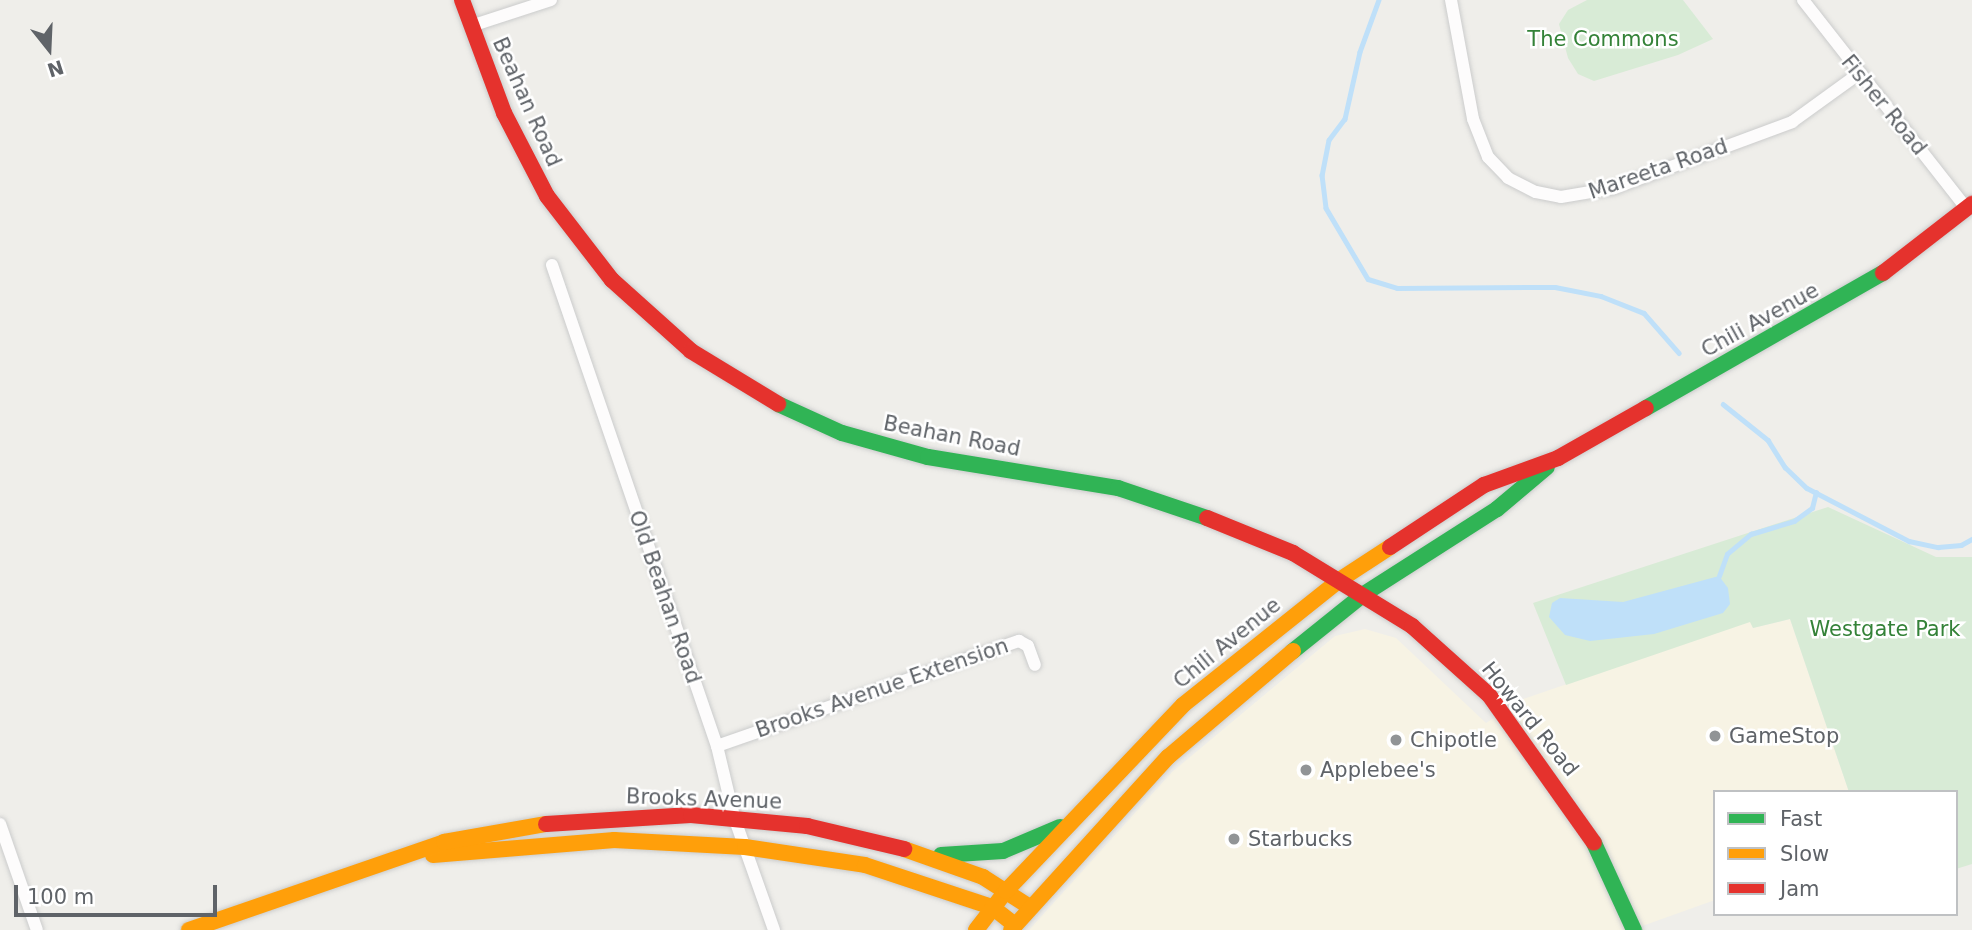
<!DOCTYPE html>
<html>
<head>
<meta charset="utf-8">
<style>
  body { margin:0 }
  #map { position:relative; width:1972px; height:930px; overflow:hidden; background:#efeeea; font-family:"DejaVu Sans",sans-serif }
  div>[style] { position:absolute }
  .commercial>* { inset:0; background:#f7f3e4 }
  .green>* { inset:0; background:#d8ebd6 }
  .water>* { inset:0; background:#bfe0f9 }
  .stream>* { height:4.5px; margin:-2.25px; padding:0 2.25px; transform-origin:2.25px; border-radius:2.25px; background:#bfe0f9 }
  .roads { filter:drop-shadow(0 0 2px #cbcccc) drop-shadow(0 0 2px #cbcccc) }
  .street>* { height:12px; margin:-6px; padding:0 6px; transform-origin:6px; border-radius:6px; background:#fdfcfc }
  .fast>* { height:16px; margin:-8px; padding:0 8px; transform-origin:8px; border-radius:8px; background:#30b455 }
  .slow>* { height:16px; margin:-8px; padding:0 8px; transform-origin:8px; border-radius:8px; background:#ff9f0a }
  .jam>* { height:16px; margin:-8px; padding:0 8px; transform-origin:8px; border-radius:8px; background:#e5322d }
  .dots>* { width:19px; height:19px; translate:-50% -50%; box-sizing:border-box; border:4px solid #fff; border-radius:50% }
  span { translate:-50% -50%; white-space:nowrap; text-align:center; line-height:1.15; -webkit-text-stroke:5px #fff; paint-order:stroke }
  .park-label { font-size:21px; color:#348238 }
  .street-label { font-size:21px; color:#5f6368 }
  .poi-label { font-size:21px; color:#5f6368 }
  .left { translate:0 -50%; text-align:left }
  .legend { position:absolute; left:1713px; top:790px; width:245px; height:126px; box-sizing:border-box; background:#fff; border:2px solid #bfc1c3; margin:0; padding:9px 12px; list-style:none; font-size:21px; color:#5f6368 }
  .legend li { display:flex; align-items:center; gap:14px; height:35px }
  .legend b { width:35px; border:2px solid #bfc1c3 }
  .north { position:absolute; left:14px; top:14px; width:70px; height:70px; -webkit-text-stroke:5px #fff; paint-order:stroke; rotate:162deg; font-size:19px; font-weight:700; line-height:28px; text-align:center; color:#5f6368 }
  .north::after { content:''; display:block; margin:auto; width:24px; height:32px; background:#5f6368; clip-path:polygon(50% 0,100% 100%,50% 72%,0 100%) }
  .scale { position:absolute; left:14px; top:885px; width:203px; height:32px; box-sizing:border-box; border:4px solid #5f6368; border-top:0; padding-left:9px; font-size:21px; line-height:24px; white-space:nowrap; color:#5f6368; -webkit-text-stroke:5px #fff; paint-order:stroke }
</style>
</head>
<body>
<div id="map">
  <div class="commercial">
    <i style="clip-path:polygon(1790px 619px,1849px 792px,1715px 792px,1715px 900px,1631px 930px,1029px 930px,1172px 772px,1335px 636px,1365px 629px,1396px 638px,1486px 723px,1523px 699px,1751px 621px,1753px 628px)"></i>
  </div>
  <div class="green">
    <i style="clip-path:polygon(1587px 0,1683px 0,1713px 39px,1678px 55px,1594px 81px,1578px 74px,1568px 58px,1559px 24px,1568px 10px)"></i>
    <i style="clip-path:polygon(1828px 507px,1936px 557px,1972px 557px,1972px 864px,1956px 869px,1956px 792px,1849px 792px,1790px 619px,1753px 628px,1750px 622px,1566px 685px,1533px 603px)"></i>
  </div>
  <div class="water">
    <i style="clip-path:polygon(1719px 576px,1728px 588px,1730px 604px,1723px 613px,1654px 634px,1590px 641px,1565px 635px,1549px 617px,1552px 603px,1560px 598px,1623px 602px)"></i>
  </div>
  <div class="stream">
    <i style="left:1379px;top:0;width:55px;rotate:110.1deg"></i>
    <i style="left:1360px;top:52px;width:69px;rotate:102.6deg"></i>
    <i style="left:1345px;top:119px;width:26px;rotate:127deg"></i>
    <i style="left:1329px;top:140px;width:36px;rotate:101deg"></i>
    <i style="left:1322px;top:175px;width:33px;rotate:83deg"></i>
    <i style="left:1326px;top:208px;width:82px;rotate:59.4deg"></i>
    <i style="left:1368px;top:279px;width:30px;rotate:17deg"></i>
    <i style="left:1397px;top:288px;width:158px;rotate:-0.4deg"></i>
    <i style="left:1555px;top:287px;width:47px;rotate:11.1deg"></i>
    <i style="left:1601px;top:296px;width:46px;rotate:21.6deg"></i>
    <i style="left:1644px;top:313px;width:53px;rotate:48.8deg"></i>
    <i style="left:1723px;top:404px;width:58px;rotate:38.7deg"></i>
    <i style="left:1768px;top:440px;width:32px;rotate:58deg"></i>
    <i style="left:1785px;top:467px;width:30px;rotate:44deg"></i>
    <i style="left:1807px;top:488px;width:115px;rotate:27.5deg"></i>
    <i style="left:1909px;top:541px;width:30px;rotate:12deg"></i>
    <i style="left:1938px;top:547px;width:23px;rotate:-5deg"></i>
    <i style="left:1961px;top:545px;width:13px;rotate:-29deg"></i>
    <i style="left:1719px;top:576px;width:23px;rotate:-70deg"></i>
    <i style="left:1727px;top:554px;width:31px;rotate:-40deg"></i>
    <i style="left:1751px;top:534px;width:45px;rotate:-16.8deg"></i>
    <i style="left:1794px;top:521px;width:22px;rotate:-36deg"></i>
    <i style="left:1812px;top:508px;width:16px;rotate:-76deg"></i>
  </div>
  <div class="roads">
    <div class="street">
      <i style="left:1451px;top:0;width:121px;rotate:79.5deg"></i>
      <i style="left:1473px;top:119px;width:41px;rotate:68.5deg"></i>
      <i style="left:1488px;top:157px;width:29px;rotate:46deg"></i>
      <i style="left:1508px;top:178px;width:31px;rotate:27deg"></i>
      <i style="left:1536px;top:192px;width:25px;rotate:11deg"></i>
      <i style="left:1561px;top:197px;width:54px;rotate:-9.6deg"></i>
      <i style="left:1614px;top:188px;width:190px;rotate:-20.3deg"></i>
      <i style="left:1792px;top:122px;width:80px;rotate:-35.9deg"></i>
      <i style="left:1803px;top:0;width:266px;rotate:51.9deg"></i>
      <i style="left:471px;top:26px;width:84px;rotate:-18deg"></i>
      <i style="left:552px;top:265px;width:509px;rotate:71.07deg"></i>
      <i style="left:717px;top:746px;width:73px;rotate:76.5deg"></i>
      <i style="left:734px;top:817px;width:120px;rotate:70.5deg"></i>
      <i style="left:717px;top:746px;width:320px;rotate:-19.2deg"></i>
      <i style="left:1019px;top:641px;width:10px;rotate:29deg"></i>
      <i style="left:1028px;top:646px;width:20px;rotate:70deg"></i>
      <i style="left:0;top:824px;width:112px;rotate:70.8deg"></i>
    </div>
    <div class="fast">
      <i style="left:778px;top:404px;width:70px;rotate:24.4deg"></i>
      <i style="left:842px;top:433px;width:89px;rotate:15.6deg"></i>
      <i style="left:928px;top:457px;width:193px;rotate:9.3deg"></i>
      <i style="left:1118px;top:488px;width:94px;rotate:18.6deg"></i>
      <i style="left:1646px;top:408px;width:273px;rotate:-29.7deg"></i>
      <i style="left:1293px;top:651px;width:91px;rotate:-38.8deg"></i>
      <i style="left:1364px;top:594px;width:158px;rotate:-32.6deg"></i>
      <i style="left:1497px;top:509px;width:65px;rotate:-40deg"></i>
      <i style="left:1594px;top:843px;width:96px;rotate:65.3deg"></i>
      <i style="left:941px;top:855px;width:62px;rotate:-3.7deg"></i>
      <i style="left:1003px;top:851px;width:62px;rotate:-22.8deg"></i>
    </div>
    <div class="slow">
      <i style="left:904px;top:849px;width:84px;rotate:19.5deg"></i>
      <i style="left:983px;top:877px;width:56px;rotate:32.6deg"></i>
      <i style="left:433px;top:855px;width:182px;rotate:-4.7deg"></i>
      <i style="left:614px;top:840px;width:131px;rotate:3.1deg"></i>
      <i style="left:745px;top:847px;width:121px;rotate:8.5deg"></i>
      <i style="left:865px;top:865px;width:134px;rotate:18.3deg"></i>
      <i style="left:992px;top:907px;width:29px;rotate:38deg"></i>
      <i style="left:189px;top:930px;width:270px;rotate:-19deg"></i>
      <i style="left:444px;top:842px;width:104px;rotate:-10deg"></i>
      <i style="left:976px;top:930px;width:49px;rotate:-52.4deg"></i>
      <i style="left:1006px;top:891px;width:257px;rotate:-46.4deg"></i>
      <i style="left:1183px;top:705px;width:202px;rotate:-38.6deg"></i>
      <i style="left:1341px;top:579px;width:59px;rotate:-33.1deg"></i>
      <i style="left:1011px;top:930px;width:234px;rotate:-47.8deg"></i>
      <i style="left:1168px;top:757px;width:164px;rotate:-40.3deg"></i>
    </div>
    <div class="jam">
      <i style="left:462px;top:0;width:121px;rotate:69.6deg"></i>
      <i style="left:504px;top:113px;width:93px;rotate:62.6deg"></i>
      <i style="left:547px;top:196px;width:106px;rotate:52.3deg"></i>
      <i style="left:612px;top:280px;width:106px;rotate:41.9deg"></i>
      <i style="left:691px;top:351px;width:102px;rotate:31.3deg"></i>
      <i style="left:1883px;top:273px;width:113px;rotate:-37.8deg"></i>
      <i style="left:1207px;top:518px;width:93px;rotate:22.1deg"></i>
      <i style="left:1293px;top:553px;width:140px;rotate:31.5deg"></i>
      <i style="left:1412px;top:626px;width:103px;rotate:41.9deg"></i>
      <i style="left:1489px;top:695px;width:181px;rotate:54.6deg"></i>
      <i style="left:1390px;top:547px;width:113px;rotate:-33.4deg"></i>
      <i style="left:1484px;top:485px;width:79px;rotate:-20deg"></i>
      <i style="left:1558px;top:458px;width:101px;rotate:-29.6deg"></i>
      <i style="left:546px;top:824px;width:145px;rotate:-3.6deg"></i>
      <i style="left:691px;top:815px;width:117px;rotate:5.4deg"></i>
      <i style="left:807px;top:826px;width:100px;rotate:13.3deg"></i>
    </div>
  </div>
  <div class="dots">
    <i style="left:1715px;top:736px;background:#919496"></i>
    <i style="left:1396px;top:740px;background:#919496"></i>
    <i style="left:1306px;top:770px;background:#919496"></i>
    <i style="left:1234px;top:839px;background:#919496"></i>
  </div>
  <div class="park-label">
    <span style="left:1603px;top:39px">The Commons</span>
    <span style="left:1885px;top:629px">Westgate Park</span>
  </div>
  <div class="street-label">
    <span style="left:527px;top:102px;rotate:66deg">Beahan Road</span>
    <span style="left:1884px;top:105px;rotate:51deg">Fisher Road</span>
    <span style="left:1658px;top:169px;rotate:-19deg">Mareeta Road</span>
    <span style="left:1760px;top:320px;rotate:-29deg">Chili Avenue</span>
    <span style="left:952px;top:436px;rotate:11deg">Beahan Road</span>
    <span style="left:665px;top:597px;rotate:71deg">Old Beahan Road</span>
    <span style="left:1227px;top:643px;rotate:-39deg">Chili Avenue</span>
    <span style="left:882px;top:688px;rotate:-19deg">Brooks Avenue Extension</span>
    <span style="left:1530px;top:719px;rotate:51deg">Howard Road</span>
    <span style="left:704px;top:799px;rotate:2deg">Brooks Avenue</span>
  </div>
  <div class="poi-label">
    <span class="left" style="left:1729px;top:736px">GameStop</span>
    <span class="left" style="left:1410px;top:740px">Chipotle</span>
    <span class="left" style="left:1320px;top:770px">Applebee's</span>
    <span class="left" style="left:1248px;top:839px">Starbucks</span>
  </div>
  <ul class="legend">
  <li><b style="height:9px;background:#30b455"></b>Fast</li>
  <li><b style="height:9px;background:#ff9f0a"></b>Slow</li>
  <li><b style="height:9px;background:#e5322d"></b>Jam</li>
  </ul>
  <div class="north">N</div>
  <div class="scale">100 m</div>
</div>
</body>
</html>
